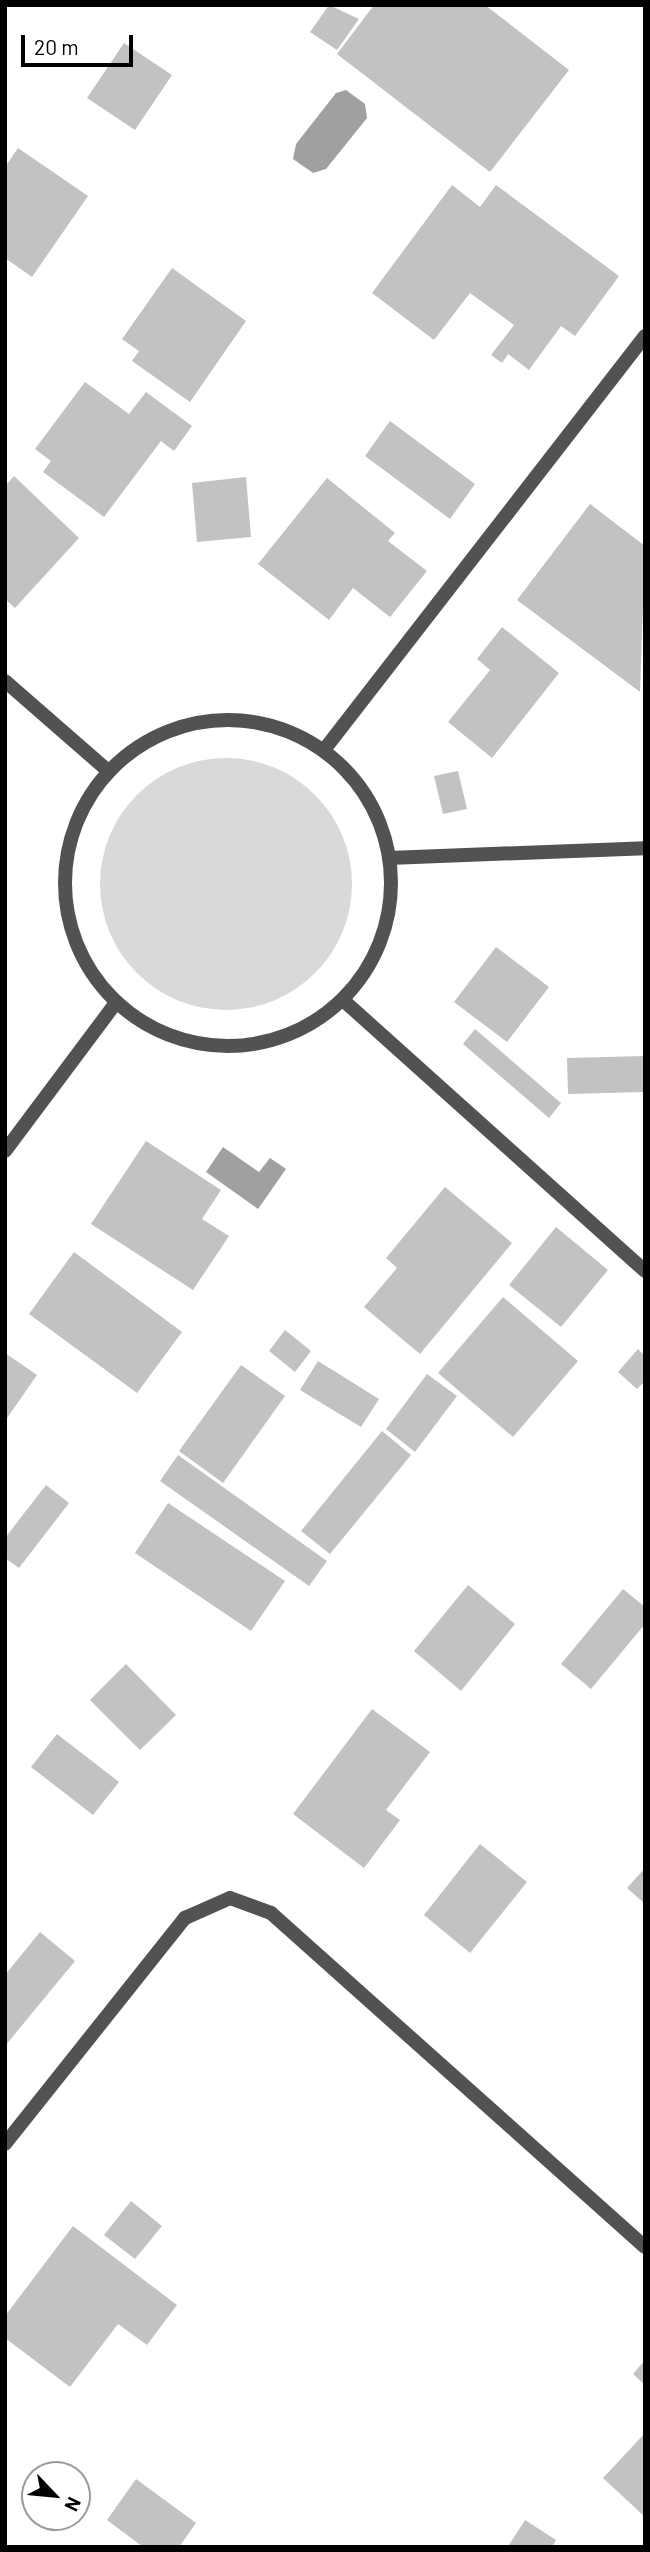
<!DOCTYPE html>
<html>
<head>
<meta charset="utf-8">
<style>
  body { margin:0 }
  #map { position:relative; width:650px; height:2552px; overflow:hidden; background:#fff; font-family:Barlow,sans-serif }
  div>[style] { position:absolute }
  .green>* { inset:0; background:#d9d9d9 }
  .round { border-radius:50% }
  .water>* { inset:0; background:#a0a0a0 }
  .building>* { inset:0; background:#c2c2c2 }
  .street>* { height:14px; margin:-7px; padding:0 7px; transform-origin:7px; border-radius:7px; background:#525252 }
  .street>.ring { margin:-7px; padding:0; box-sizing:content-box; background:none; border:14px solid #525252; border-radius:50% }
  span { translate:-50% -50%; white-space:nowrap; text-align:center; line-height:1.15; -webkit-text-stroke:5px #fff; paint-order:stroke }
  .frame { position:absolute; inset:0; border:7px solid #000; pointer-events:none }
  .north { position:absolute; left:21px; top:2461px; width:70px; height:70px; box-sizing:border-box; background:#fff; border:2px solid #999; border-radius:50%; rotate:116deg; font-size:19px; font-weight:700; line-height:28px; text-align:center; color:#000 }
  .north::after { content:''; display:block; margin:auto; width:24px; height:32px; background:#000; clip-path:polygon(50% 0,100% 100%,50% 72%,0 100%) }
  .scale { position:absolute; left:21px; top:35px; width:112px; height:32px; box-sizing:border-box; border:4px solid #000; border-top:0; padding-left:9px; font-size:21px; line-height:24px; white-space:nowrap; color:#000; -webkit-text-stroke:5px #fff; paint-order:stroke }
</style>
</head>
<body>
<div id="map">
  <div class="green">
    <i class="round" style="left:100px;top:758px;width:252px;height:252px"></i>
  </div>
  <div class="water">
    <i style="clip-path:polygon(346px 90px,365px 104px,367px 118px,326px 169px,313px 173px,293px 159px,296px 144px,336px 93px)"></i>
    <i style="clip-path:polygon(223px 1147px,259px 1172px,270px 1158px,286px 1169px,258px 1209px,206px 1172px)"></i>
  </div>
  <div class="building">
    <i style="clip-path:polygon(329px 5px,359px 19px,337px 50px,310px 32px)"></i>
    <i style="clip-path:polygon(374px 5px,485px 5px,569px 70px,490px 172px,337px 54px)"></i>
    <i style="clip-path:polygon(124px 43px,172px 75px,135px 130px,87px 98px)"></i>
    <i style="clip-path:polygon(18px 148px,88px 196px,32px 277px,5px 258px,5px 167px)"></i>
    <i style="clip-path:polygon(452px 185px,480px 207px,496px 185px,619px 276px,575px 336px,561px 326px,529px 370px,508px 354px,502px 363px,491px 355px,514px 325px,470px 293px,434px 340px,372px 293px)"></i>
    <i style="clip-path:polygon(172px 268px,246px 321px,190px 402px,132px 361px,139px 351px,122px 339px)"></i>
    <i style="clip-path:polygon(85px 382px,129px 414px,146px 392px,192px 426px,174px 451px,161px 441px,104px 517px,43px 472px,51px 461px,35px 449px)"></i>
    <i style="clip-path:polygon(390px 421px,475px 484px,450px 519px,365px 456px)"></i>
    <i style="clip-path:polygon(14px 476px,79px 538px,15px 608px,5px 599px,5px 486px)"></i>
    <i style="clip-path:polygon(246px 477px,251px 537px,197px 542px,192px 483px)"></i>
    <i style="clip-path:polygon(327px 478px,395px 533px,388px 541px,427px 571px,390px 617px,353px 588px,329px 620px,258px 564px)"></i>
    <i style="clip-path:polygon(590px 504px,645px 546px,640px 692px,517px 600px)"></i>
    <i style="clip-path:polygon(502px 627px,559px 673px,492px 758px,448px 722px,490px 670px,477px 659px)"></i>
    <i style="clip-path:polygon(458px 771px,467px 809px,443px 814px,434px 776px)"></i>
    <i style="clip-path:polygon(496px 947px,549px 987px,507px 1042px,454px 1002px)"></i>
    <i style="clip-path:polygon(475px 1029px,561px 1103px,549px 1118px,463px 1044px)"></i>
    <i style="clip-path:polygon(645px 1056px,645px 1092px,568px 1094px,567px 1058px)"></i>
    <i style="clip-path:polygon(146px 1141px,221px 1190px,202px 1219px,229px 1236px,193px 1290px,91px 1224px)"></i>
    <i style="clip-path:polygon(445px 1187px,512px 1243px,420px 1354px,364px 1307px,397px 1268px,386px 1258px)"></i>
    <i style="clip-path:polygon(556px 1227px,608px 1270px,561px 1327px,509px 1285px)"></i>
    <i style="clip-path:polygon(74px 1252px,182px 1332px,137px 1393px,29px 1314px)"></i>
    <i style="clip-path:polygon(503px 1297px,578px 1361px,513px 1437px,438px 1373px)"></i>
    <i style="clip-path:polygon(285px 1330px,311px 1351px,295px 1372px,269px 1351px)"></i>
    <i style="clip-path:polygon(638px 1349px,645px 1356px,645px 1381px,637px 1389px,618px 1372px)"></i>
    <i style="clip-path:polygon(5px 1353px,37px 1375px,5px 1421px)"></i>
    <i style="clip-path:polygon(318px 1361px,379px 1399px,361px 1427px,300px 1390px)"></i>
    <i style="clip-path:polygon(241px 1365px,285px 1396px,223px 1483px,179px 1451px)"></i>
    <i style="clip-path:polygon(427px 1374px,457px 1396px,415px 1452px,386px 1429px)"></i>
    <i style="clip-path:polygon(382px 1431px,411px 1455px,330px 1554px,301px 1531px)"></i>
    <i style="clip-path:polygon(178px 1455px,327px 1561px,309px 1586px,160px 1481px)"></i>
    <i style="clip-path:polygon(46px 1485px,69px 1503px,19px 1568px,5px 1558px,5px 1538px)"></i>
    <i style="clip-path:polygon(168px 1503px,285px 1581px,251px 1631px,135px 1553px)"></i>
    <i style="clip-path:polygon(468px 1585px,515px 1624px,461px 1691px,414px 1651px)"></i>
    <i style="clip-path:polygon(623px 1589px,645px 1607px,645px 1624px,591px 1689px,561px 1664px)"></i>
    <i style="clip-path:polygon(126px 1664px,176px 1715px,140px 1750px,90px 1700px)"></i>
    <i style="clip-path:polygon(372px 1709px,430px 1752px,386px 1810px,400px 1820px,364px 1868px,293px 1814px)"></i>
    <i style="clip-path:polygon(57px 1734px,119px 1782px,93px 1815px,31px 1767px)"></i>
    <i style="clip-path:polygon(480px 1844px,527px 1882px,470px 1953px,424px 1915px)"></i>
    <i style="clip-path:polygon(645px 1868px,645px 1904px,627px 1888px)"></i>
    <i style="clip-path:polygon(40px 1932px,75px 1961px,5px 2046px,5px 1975px)"></i>
    <i style="clip-path:polygon(131px 2201px,162px 2226px,135px 2259px,104px 2235px)"></i>
    <i style="clip-path:polygon(73px 2226px,177px 2305px,147px 2345px,118px 2324px,70px 2387px,5px 2338px,5px 2316px)"></i>
    <i style="clip-path:polygon(645px 2360px,645px 2385px,633px 2374px)"></i>
    <i style="clip-path:polygon(645px 2433px,645px 2517px,603px 2478px)"></i>
    <i style="clip-path:polygon(136px 2479px,196px 2523px,179px 2547px,143px 2547px,107px 2520px)"></i>
    <i style="clip-path:polygon(525px 2520px,556px 2540px,552px 2547px,509px 2545px)"></i>
  </div>
  <div class="street">
    <i style="left:5px;top:681px;width:137px;rotate:41.1deg"></i>
    <i class="ring" style="left:65px;top:720px;width:312px;height:312px"></i>
    <i style="left:324px;top:750px;width:524px;rotate:-52.21deg"></i>
    <i style="left:389px;top:858px;width:256px;rotate:-2.2deg"></i>
    <i style="left:343px;top:1000px;width:406px;rotate:41.9deg"></i>
    <i style="left:5px;top:1151px;width:184px;rotate:-53.2deg"></i>
    <i style="left:5px;top:2144px;width:289px;rotate:-51.5deg"></i>
    <i style="left:185px;top:1918px;width:49px;rotate:-24deg"></i>
    <i style="left:230px;top:1898px;width:44px;rotate:20.1deg"></i>
    <i style="left:271px;top:1913px;width:501px;rotate:41.77deg"></i>
  </div>
  <div class="frame"></div>
  <div class="north">N</div>
  <div class="scale">20 m</div>
</div>
</body>
</html>
